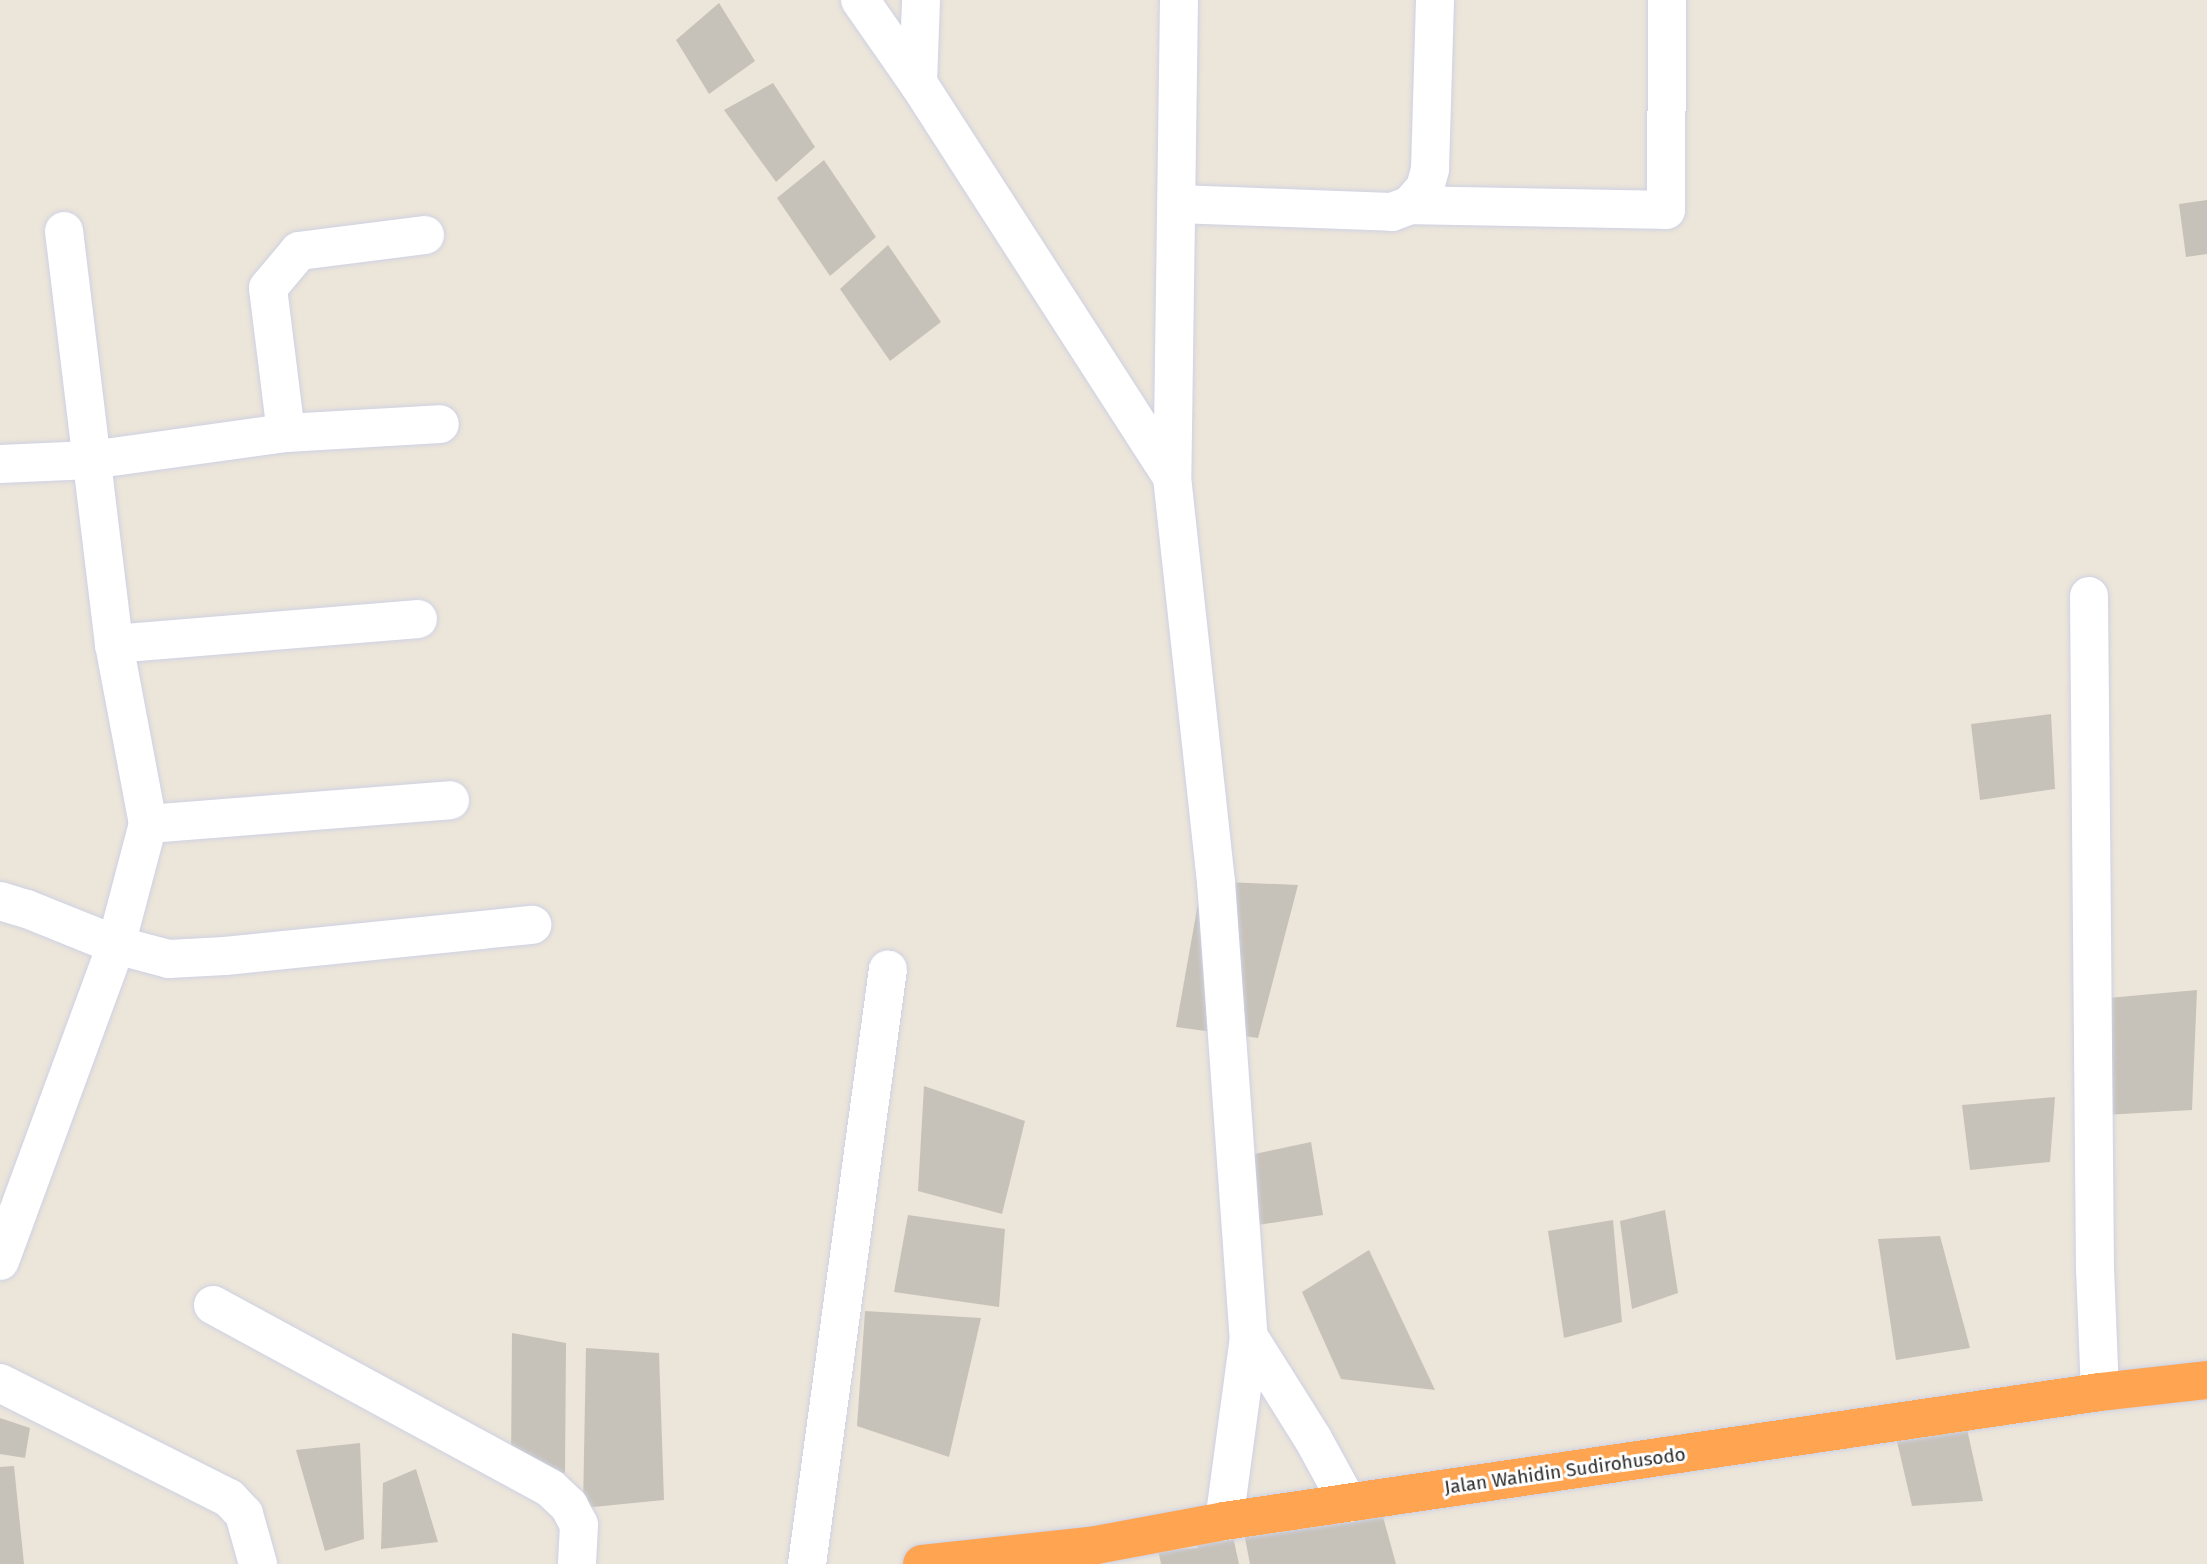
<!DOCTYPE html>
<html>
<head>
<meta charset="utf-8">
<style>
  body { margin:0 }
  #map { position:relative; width:2207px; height:1564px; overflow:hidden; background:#ece5d9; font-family:"Fira Sans",sans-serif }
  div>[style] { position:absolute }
  .building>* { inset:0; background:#c7c2b9 }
  .roads { filter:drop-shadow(0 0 2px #ced1e3) drop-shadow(0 0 2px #ced1e3) }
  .minor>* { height:38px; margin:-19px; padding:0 19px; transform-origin:19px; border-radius:19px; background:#fff }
  .highway>* { height:38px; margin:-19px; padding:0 19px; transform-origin:19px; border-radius:19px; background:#ffa551 }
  span { translate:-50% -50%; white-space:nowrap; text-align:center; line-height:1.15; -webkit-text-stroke:6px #fff; paint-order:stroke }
  .street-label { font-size:19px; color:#292929 }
</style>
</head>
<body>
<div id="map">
  <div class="building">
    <i style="clip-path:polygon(719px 3px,755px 61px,709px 94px,676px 40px)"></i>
    <i style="clip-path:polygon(773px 83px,815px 147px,776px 182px,724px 110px)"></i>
    <i style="clip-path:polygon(824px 160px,876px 237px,830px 276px,777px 198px)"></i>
    <i style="clip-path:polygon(2207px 200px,2207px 254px,2186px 257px,2179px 204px)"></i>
    <i style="clip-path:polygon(888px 245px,941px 322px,890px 361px,840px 289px)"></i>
    <i style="clip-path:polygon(2051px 714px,2055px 789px,1980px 800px,1971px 724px)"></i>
    <i style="clip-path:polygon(1202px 881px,1298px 885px,1258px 1038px,1176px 1027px)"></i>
    <i style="clip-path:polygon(2197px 990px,2192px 1110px,2105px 1115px,2097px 999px)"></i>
    <i style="clip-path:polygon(924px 1086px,1025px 1121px,1002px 1214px,918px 1191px)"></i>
    <i style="clip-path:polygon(2055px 1097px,2050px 1162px,1970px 1170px,1962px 1105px)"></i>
    <i style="clip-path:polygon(1311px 1142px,1323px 1215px,1245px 1227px,1241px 1157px)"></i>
    <i style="clip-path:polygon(1665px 1210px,1678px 1293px,1632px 1309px,1620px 1221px)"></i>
    <i style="clip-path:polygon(908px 1215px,1005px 1229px,999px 1307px,894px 1292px)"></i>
    <i style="clip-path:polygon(1613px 1220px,1622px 1322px,1564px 1338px,1548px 1231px)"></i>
    <i style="clip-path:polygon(1940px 1236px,1970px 1348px,1896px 1360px,1878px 1239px)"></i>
    <i style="clip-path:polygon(1369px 1250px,1435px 1390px,1341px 1379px,1302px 1292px)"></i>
    <i style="clip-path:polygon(865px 1311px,981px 1318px,949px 1457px,857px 1426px)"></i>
    <i style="clip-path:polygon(512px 1333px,566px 1343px,565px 1473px,511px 1465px)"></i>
    <i style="clip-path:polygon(586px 1348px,659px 1353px,664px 1500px,583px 1508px)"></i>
    <i style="clip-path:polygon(0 1418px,30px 1428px,25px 1458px,0 1454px)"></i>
    <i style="clip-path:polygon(1965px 1420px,1983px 1501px,1912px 1506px,1895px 1433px)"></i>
    <i style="clip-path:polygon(360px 1443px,364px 1539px,325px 1551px,296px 1450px)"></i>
    <i style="clip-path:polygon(14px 1466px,24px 1564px,0 1564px,0 1467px)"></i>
    <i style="clip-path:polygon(416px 1469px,438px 1542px,381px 1549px,383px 1483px)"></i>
    <i style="clip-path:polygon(1380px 1506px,1396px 1564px,1250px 1564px,1243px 1528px)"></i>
    <i style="clip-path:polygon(1230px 1523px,1239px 1564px,1161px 1564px,1158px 1550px,1198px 1548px,1193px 1530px)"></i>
  </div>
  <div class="roads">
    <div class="minor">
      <i style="left:860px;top:0;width:101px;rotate:55.1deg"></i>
      <i style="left:918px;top:83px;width:469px;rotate:57.2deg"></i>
      <i style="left:1179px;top:0;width:477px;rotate:90.8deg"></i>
      <i style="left:1172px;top:477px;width:407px;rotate:83.8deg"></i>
      <i style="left:1216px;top:882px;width:456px;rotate:85.9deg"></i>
      <i style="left:1249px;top:1337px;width:186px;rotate:97.7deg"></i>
      <i style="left:918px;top:83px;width:83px;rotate:-87.9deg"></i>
      <i style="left:1177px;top:204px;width:215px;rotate:2.1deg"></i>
      <i style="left:1392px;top:212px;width:19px;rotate:-21deg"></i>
      <i style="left:1410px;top:205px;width:23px;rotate:-49deg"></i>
      <i style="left:1425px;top:188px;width:20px;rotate:-75deg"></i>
      <i style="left:1430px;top:169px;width:169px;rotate:-88.3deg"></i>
      <i style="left:1410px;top:205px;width:256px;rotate:1.1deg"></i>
      <i style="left:1666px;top:210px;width:210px;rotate:-89.7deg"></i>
      <i style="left:286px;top:433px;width:146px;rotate:-97.1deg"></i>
      <i style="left:268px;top:288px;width:48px;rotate:-50deg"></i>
      <i style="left:299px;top:251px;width:127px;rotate:-7.2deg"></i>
      <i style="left:0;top:464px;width:91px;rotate:-2.5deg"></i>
      <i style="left:91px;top:460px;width:197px;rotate:-7.9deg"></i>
      <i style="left:286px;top:433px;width:154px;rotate:-3.3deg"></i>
      <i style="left:2089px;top:596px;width:672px;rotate:89.49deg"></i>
      <i style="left:2095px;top:1268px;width:124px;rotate:87.7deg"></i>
      <i style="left:114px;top:644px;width:305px;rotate:-4.7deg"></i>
      <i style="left:148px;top:824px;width:303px;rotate:-4.5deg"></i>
      <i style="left:0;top:901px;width:28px;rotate:17deg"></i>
      <i style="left:27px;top:909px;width:96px;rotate:22deg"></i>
      <i style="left:116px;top:945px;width:55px;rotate:14.8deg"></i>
      <i style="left:169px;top:959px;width:56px;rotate:-3.1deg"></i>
      <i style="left:225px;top:956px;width:309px;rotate:-5.8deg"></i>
      <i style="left:0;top:1261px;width:337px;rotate:-69.8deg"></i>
      <i style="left:116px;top:945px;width:125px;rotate:-75.2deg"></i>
      <i style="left:148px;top:824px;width:183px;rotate:-100.7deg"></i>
      <i style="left:114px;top:644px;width:416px;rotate:-96.9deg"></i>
      <i style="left:213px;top:1305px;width:383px;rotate:28.5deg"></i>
      <i style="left:550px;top:1488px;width:26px;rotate:43deg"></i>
      <i style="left:569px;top:1506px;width:21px;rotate:62deg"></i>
      <i style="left:579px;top:1525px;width:39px;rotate:93deg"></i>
      <i style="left:1249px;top:1337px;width:120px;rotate:57.9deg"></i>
      <i style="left:1313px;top:1439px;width:73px;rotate:61.3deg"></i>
      <i style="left:0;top:1383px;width:256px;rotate:26.7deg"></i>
      <i style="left:229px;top:1498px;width:22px;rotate:47deg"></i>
      <i style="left:244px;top:1514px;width:52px;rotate:74.4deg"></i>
      <i style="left:807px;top:1564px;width:600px;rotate:-82.25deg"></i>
    </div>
    <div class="highway">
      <i style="left:922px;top:1564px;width:175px;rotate:-6.2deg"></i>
      <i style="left:1096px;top:1545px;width:130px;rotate:-10.6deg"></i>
      <i style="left:1224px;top:1521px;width:885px;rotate:-8.38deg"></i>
      <i style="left:2100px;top:1392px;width:108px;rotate:-6.4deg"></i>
    </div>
  </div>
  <div class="street-label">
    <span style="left:1565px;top:1471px;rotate:-8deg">Jalan Wahidin Sudirohusodo</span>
  </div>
</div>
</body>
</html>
